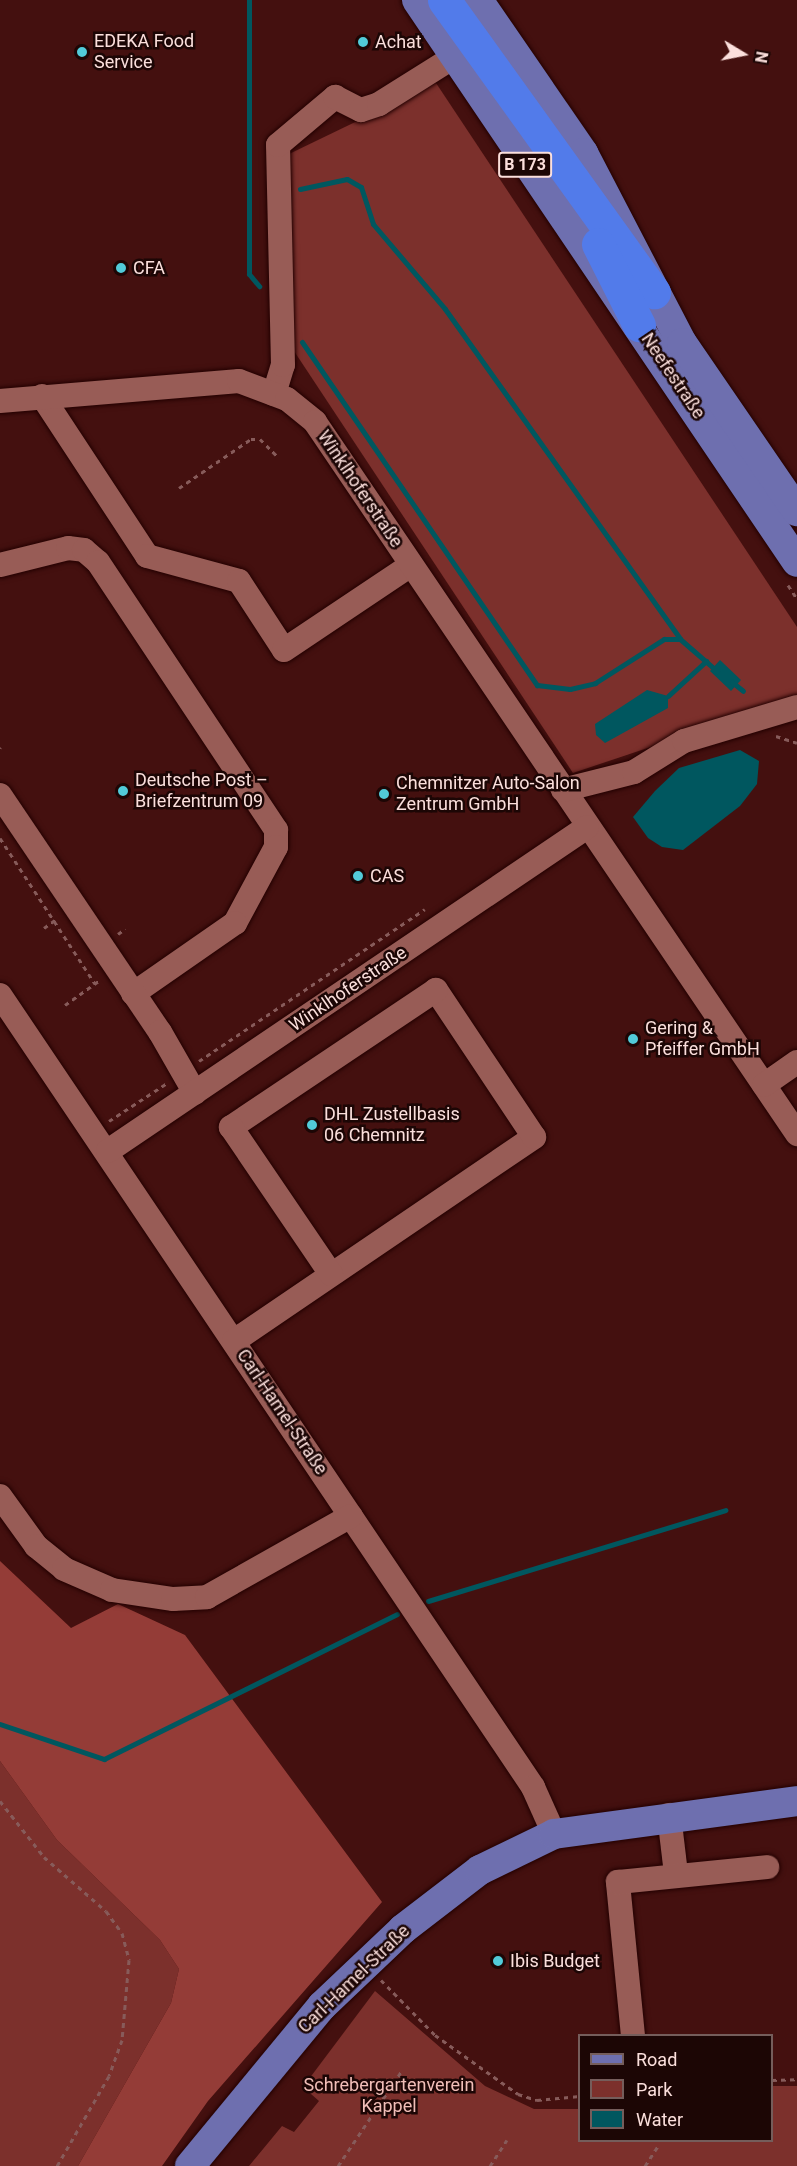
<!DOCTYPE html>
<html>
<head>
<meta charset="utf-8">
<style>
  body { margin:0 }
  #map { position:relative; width:797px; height:2166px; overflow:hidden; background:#44100f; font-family:Roboto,sans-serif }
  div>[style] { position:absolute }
  .green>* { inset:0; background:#7c302c }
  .forest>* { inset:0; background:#943c37 }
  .water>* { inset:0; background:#00575f }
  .stream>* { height:5px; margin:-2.5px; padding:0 2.5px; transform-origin:2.5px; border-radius:2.5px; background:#00575f }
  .path>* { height:3px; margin-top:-1.5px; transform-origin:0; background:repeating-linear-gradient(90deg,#875b5a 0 4.5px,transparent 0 9px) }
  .roads { filter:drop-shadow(0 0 2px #230101) drop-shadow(0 0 2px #230101) }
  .minor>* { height:24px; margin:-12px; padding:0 12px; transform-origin:12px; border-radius:12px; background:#985c56 }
  .major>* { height:30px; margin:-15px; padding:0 15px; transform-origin:15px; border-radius:15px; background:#6e6faf }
  .highway>* { height:33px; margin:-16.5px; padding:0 16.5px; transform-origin:16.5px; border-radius:16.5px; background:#527bea }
  .dots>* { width:16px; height:16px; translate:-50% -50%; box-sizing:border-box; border:3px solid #1c0605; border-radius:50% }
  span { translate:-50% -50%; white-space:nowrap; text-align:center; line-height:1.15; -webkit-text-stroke:5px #1c0605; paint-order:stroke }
  .shield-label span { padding:2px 4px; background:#1c0605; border:2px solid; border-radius:4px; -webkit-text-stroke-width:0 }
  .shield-label { font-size:16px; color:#fbdfdc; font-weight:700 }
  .poi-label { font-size:18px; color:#fbdfdc }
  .left { translate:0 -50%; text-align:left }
  .street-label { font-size:18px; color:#fbdfdc }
  .park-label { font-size:18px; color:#f1beb8 }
  .legend { position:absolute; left:578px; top:2034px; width:195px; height:108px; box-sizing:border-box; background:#1c0605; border:2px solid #755d5b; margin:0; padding:8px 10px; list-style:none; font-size:18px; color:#fbdfdc }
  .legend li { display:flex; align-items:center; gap:12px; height:30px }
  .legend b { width:30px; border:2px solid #755d5b }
  .north { position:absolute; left:713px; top:24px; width:60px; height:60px; -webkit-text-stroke:4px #1c0605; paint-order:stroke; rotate:100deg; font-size:16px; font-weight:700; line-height:24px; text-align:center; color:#fbdfdc }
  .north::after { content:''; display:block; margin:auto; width:21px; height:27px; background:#fbdfdc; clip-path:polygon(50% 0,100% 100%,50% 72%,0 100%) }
</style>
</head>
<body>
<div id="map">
  <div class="green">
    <i style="clip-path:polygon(436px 83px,797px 627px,797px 698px,573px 773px,294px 351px,289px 154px)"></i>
    <i style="clip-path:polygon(0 1761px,57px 1840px,160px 1940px,179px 1969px,171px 2003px,78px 2166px,0 2166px)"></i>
    <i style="clip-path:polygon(375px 1991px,485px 2086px,534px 2109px,579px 2109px,580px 2140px,772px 2140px,772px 2086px,797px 2086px,797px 2166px,249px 2166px,282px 2126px,294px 2132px,319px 2101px,303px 2087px)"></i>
  </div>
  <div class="forest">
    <i style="clip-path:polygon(0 1561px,71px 1628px,118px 1604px,185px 1635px,382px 1902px,208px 2101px,162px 2166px,78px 2166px,171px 2003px,179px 1969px,160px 1940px,57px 1840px,0 1761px)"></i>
  </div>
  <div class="water">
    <i style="clip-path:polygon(720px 660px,741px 680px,731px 691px,710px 671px)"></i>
    <i style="clip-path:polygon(647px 690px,668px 696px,668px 708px,605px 743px,596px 735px,595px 724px)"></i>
    <i style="clip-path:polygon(740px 750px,759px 761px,757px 784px,740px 806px,683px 850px,662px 847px,648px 838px,633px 817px,655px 791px,679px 768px)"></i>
  </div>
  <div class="stream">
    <i style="left:249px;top:0;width:274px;rotate:90deg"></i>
    <i style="left:249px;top:274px;width:16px;rotate:50deg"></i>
    <i style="left:300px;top:189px;width:48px;rotate:-12deg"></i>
    <i style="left:347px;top:179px;width:16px;rotate:30deg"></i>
    <i style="left:361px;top:187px;width:39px;rotate:72deg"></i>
    <i style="left:373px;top:224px;width:111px;rotate:49.7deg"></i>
    <i style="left:445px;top:309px;width:405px;rotate:54.5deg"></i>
    <i style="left:302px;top:342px;width:416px;rotate:55.6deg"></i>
    <i style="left:537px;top:685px;width:33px;rotate:7deg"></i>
    <i style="left:570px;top:689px;width:26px;rotate:-13deg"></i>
    <i style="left:595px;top:683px;width:82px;rotate:-32.5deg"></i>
    <i style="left:664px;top:639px;width:16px"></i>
    <i style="left:680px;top:639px;width:49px;rotate:40.9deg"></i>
    <i style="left:732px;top:682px;width:14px;rotate:39deg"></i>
    <i style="left:668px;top:696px;width:52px;rotate:-42.6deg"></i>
    <i style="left:428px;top:1601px;width:311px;rotate:-17deg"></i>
    <i style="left:0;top:1724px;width:110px;rotate:18.6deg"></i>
    <i style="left:104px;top:1759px;width:327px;rotate:-26.3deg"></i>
  </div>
  <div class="path">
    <i style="left:179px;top:488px;width:87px;rotate:-34.2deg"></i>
    <i style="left:251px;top:439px;width:9px"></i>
    <i style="left:260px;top:439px;width:25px;rotate:45deg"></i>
    <i style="left:788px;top:585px;width:17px;rotate:57deg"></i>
    <i style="left:776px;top:736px;width:22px;rotate:18deg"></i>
    <i style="left:0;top:748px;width:1px;rotate:-45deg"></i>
    <i style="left:0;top:838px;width:174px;rotate:56.9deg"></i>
    <i style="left:44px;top:928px;width:14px;rotate:-36deg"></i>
    <i style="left:118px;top:934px;width:9px;rotate:-36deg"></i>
    <i style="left:65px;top:1005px;width:43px;rotate:-35.5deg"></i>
    <i style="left:199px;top:1061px;width:272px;rotate:-33.9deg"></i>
    <i style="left:109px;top:1121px;width:69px;rotate:-33.2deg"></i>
    <i style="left:0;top:1801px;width:71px;rotate:51.8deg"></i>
    <i style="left:44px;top:1857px;width:82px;rotate:41.1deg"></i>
    <i style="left:106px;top:1911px;width:27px;rotate:54deg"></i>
    <i style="left:122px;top:1933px;width:28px;rotate:75deg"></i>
    <i style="left:129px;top:1960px;width:80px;rotate:95deg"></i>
    <i style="left:122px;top:2040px;width:38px;rotate:110deg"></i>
    <i style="left:109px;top:2076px;width:104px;rotate:120deg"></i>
    <i style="left:381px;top:1980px;width:77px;rotate:45.5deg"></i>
    <i style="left:435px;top:2035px;width:102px;rotate:35.4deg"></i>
    <i style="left:518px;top:2094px;width:20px;rotate:18deg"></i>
    <i style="left:537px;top:2100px;width:43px;rotate:-5.3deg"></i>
    <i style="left:772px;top:2080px;width:25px;rotate:-2deg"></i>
    <i style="left:338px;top:2166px;width:113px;rotate:-56.2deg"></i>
    <i style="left:490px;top:2166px;width:31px;rotate:-57deg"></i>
    <i style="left:645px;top:2166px;width:24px;rotate:-57deg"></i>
  </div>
  <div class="roads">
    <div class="minor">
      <i style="left:274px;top:394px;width:30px;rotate:-73deg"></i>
      <i style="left:283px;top:365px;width:220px;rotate:-91.3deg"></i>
      <i style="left:278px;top:145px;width:75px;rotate:-40.1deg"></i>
      <i style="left:335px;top:97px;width:29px;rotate:27deg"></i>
      <i style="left:361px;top:110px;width:19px;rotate:-18deg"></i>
      <i style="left:379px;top:104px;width:89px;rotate:-32.1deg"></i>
      <i style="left:42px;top:396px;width:191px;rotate:56.7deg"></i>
      <i style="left:147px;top:556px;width:95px;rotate:15.2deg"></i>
      <i style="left:239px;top:581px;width:82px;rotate:56.9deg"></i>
      <i style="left:284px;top:650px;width:153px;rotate:-33.8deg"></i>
      <i style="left:0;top:401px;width:240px;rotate:-4.8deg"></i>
      <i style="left:239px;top:381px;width:51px;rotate:20.6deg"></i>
      <i style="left:287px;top:399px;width:36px;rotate:39deg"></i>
      <i style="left:315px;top:422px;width:860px;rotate:55.9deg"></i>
      <i style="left:0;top:565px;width:70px;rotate:-14deg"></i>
      <i style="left:68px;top:548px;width:16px;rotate:7deg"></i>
      <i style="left:84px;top:550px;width:18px;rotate:41deg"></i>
      <i style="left:98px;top:562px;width:322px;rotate:56.4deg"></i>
      <i style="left:276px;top:830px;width:17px;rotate:90deg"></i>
      <i style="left:276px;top:847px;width:86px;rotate:118.3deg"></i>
      <i style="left:235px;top:923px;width:124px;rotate:145.2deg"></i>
      <i style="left:563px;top:790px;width:73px;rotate:-14.2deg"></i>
      <i style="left:634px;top:772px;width:59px;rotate:-31.8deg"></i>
      <i style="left:684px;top:741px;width:118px;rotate:-16.7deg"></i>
      <i style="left:0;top:795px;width:286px;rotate:56deg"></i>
      <i style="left:160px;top:1032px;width:70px;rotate:60.2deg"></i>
      <i style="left:0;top:995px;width:955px;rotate:56.06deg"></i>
      <i style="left:533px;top:1787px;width:51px;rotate:65.9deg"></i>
      <i style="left:764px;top:1085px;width:40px;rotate:-34.9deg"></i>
      <i style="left:108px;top:1151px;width:578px;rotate:-34.07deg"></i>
      <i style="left:234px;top:1341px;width:363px;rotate:-34.2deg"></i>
      <i style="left:534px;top:1137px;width:177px;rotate:-123.7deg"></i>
      <i style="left:436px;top:990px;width:247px;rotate:146.2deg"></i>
      <i style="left:231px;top:1127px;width:178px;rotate:55.8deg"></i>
      <i style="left:0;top:1496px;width:62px;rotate:54.2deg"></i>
      <i style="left:36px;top:1546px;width:36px;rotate:39deg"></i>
      <i style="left:64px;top:1569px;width:52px;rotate:23.6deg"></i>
      <i style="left:112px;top:1590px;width:62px;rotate:8.4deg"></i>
      <i style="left:173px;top:1599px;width:34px;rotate:-3deg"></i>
      <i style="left:207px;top:1597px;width:165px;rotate:-29.4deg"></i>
      <i style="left:669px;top:1815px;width:59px;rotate:83.2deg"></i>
      <i style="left:633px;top:2036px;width:155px;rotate:-95.6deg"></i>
      <i style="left:618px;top:1882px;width:150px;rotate:-5.7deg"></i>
    </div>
    <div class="major">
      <i style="left:417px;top:0;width:678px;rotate:55.94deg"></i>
      <i style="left:478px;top:0;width:186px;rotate:55.5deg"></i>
      <i style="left:583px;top:153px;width:214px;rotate:62.5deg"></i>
      <i style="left:682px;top:343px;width:204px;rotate:55.6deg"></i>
      <i style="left:190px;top:2166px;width:207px;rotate:-50.5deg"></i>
      <i style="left:322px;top:2006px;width:112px;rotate:-43.5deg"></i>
      <i style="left:403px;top:1929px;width:97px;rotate:-37.5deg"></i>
      <i style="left:480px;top:1870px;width:82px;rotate:-25.9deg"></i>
      <i style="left:554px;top:1834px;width:245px;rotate:-7.7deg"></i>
    </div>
    <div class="highway">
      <i style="left:444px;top:0;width:360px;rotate:54.3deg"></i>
      <i style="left:598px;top:244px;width:91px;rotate:63.2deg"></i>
    </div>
  </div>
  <div class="dots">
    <i style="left:363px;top:42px;background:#52cbd9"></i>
    <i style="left:82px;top:52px;background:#52cbd9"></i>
    <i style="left:121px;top:268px;background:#52cbd9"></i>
    <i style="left:123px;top:791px;background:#52cbd9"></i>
    <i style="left:384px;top:794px;background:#52cbd9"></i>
    <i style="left:358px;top:876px;background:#52cbd9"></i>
    <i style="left:633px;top:1039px;background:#52cbd9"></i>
    <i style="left:312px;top:1125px;background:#52cbd9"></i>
    <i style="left:498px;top:1961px;background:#52cbd9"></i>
  </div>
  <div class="shield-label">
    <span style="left:525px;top:165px">B 173</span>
  </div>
  <div class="poi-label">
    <span class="left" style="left:94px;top:52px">EDEKA Food<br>Service</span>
    <span class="left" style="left:375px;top:42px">Achat</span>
    <span class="left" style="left:133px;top:268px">CFA</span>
    <span class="left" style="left:135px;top:791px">Deutsche Post –<br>Briefzentrum 09</span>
    <span class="left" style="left:396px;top:794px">Chemnitzer Auto-Salon<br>Zentrum GmbH</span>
    <span class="left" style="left:370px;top:876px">CAS</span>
    <span class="left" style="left:645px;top:1039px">Gering &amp;<br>Pfeiffer GmbH</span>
    <span class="left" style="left:324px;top:1125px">DHL Zustellbasis<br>06 Chemnitz</span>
    <span class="left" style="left:510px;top:1961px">Ibis Budget</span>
  </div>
  <div class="street-label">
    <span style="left:673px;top:376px;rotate:56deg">Neefestraße</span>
    <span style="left:360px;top:489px;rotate:56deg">Winklhoferstraße</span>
    <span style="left:348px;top:989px;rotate:-34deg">Winklhoferstraße</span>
    <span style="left:282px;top:1412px;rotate:56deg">Carl-Hamel-Straße</span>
    <span style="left:354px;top:1979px;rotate:-44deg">Carl-Hamel-Straße</span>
  </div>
  <div class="park-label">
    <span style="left:389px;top:2096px">Schrebergartenverein<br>Kappel</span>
  </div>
  <ul class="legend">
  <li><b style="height:8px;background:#6e6faf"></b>Road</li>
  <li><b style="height:16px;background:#7c302c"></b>Park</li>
  <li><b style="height:16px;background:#00575f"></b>Water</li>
  </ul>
  <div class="north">N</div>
</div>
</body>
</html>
